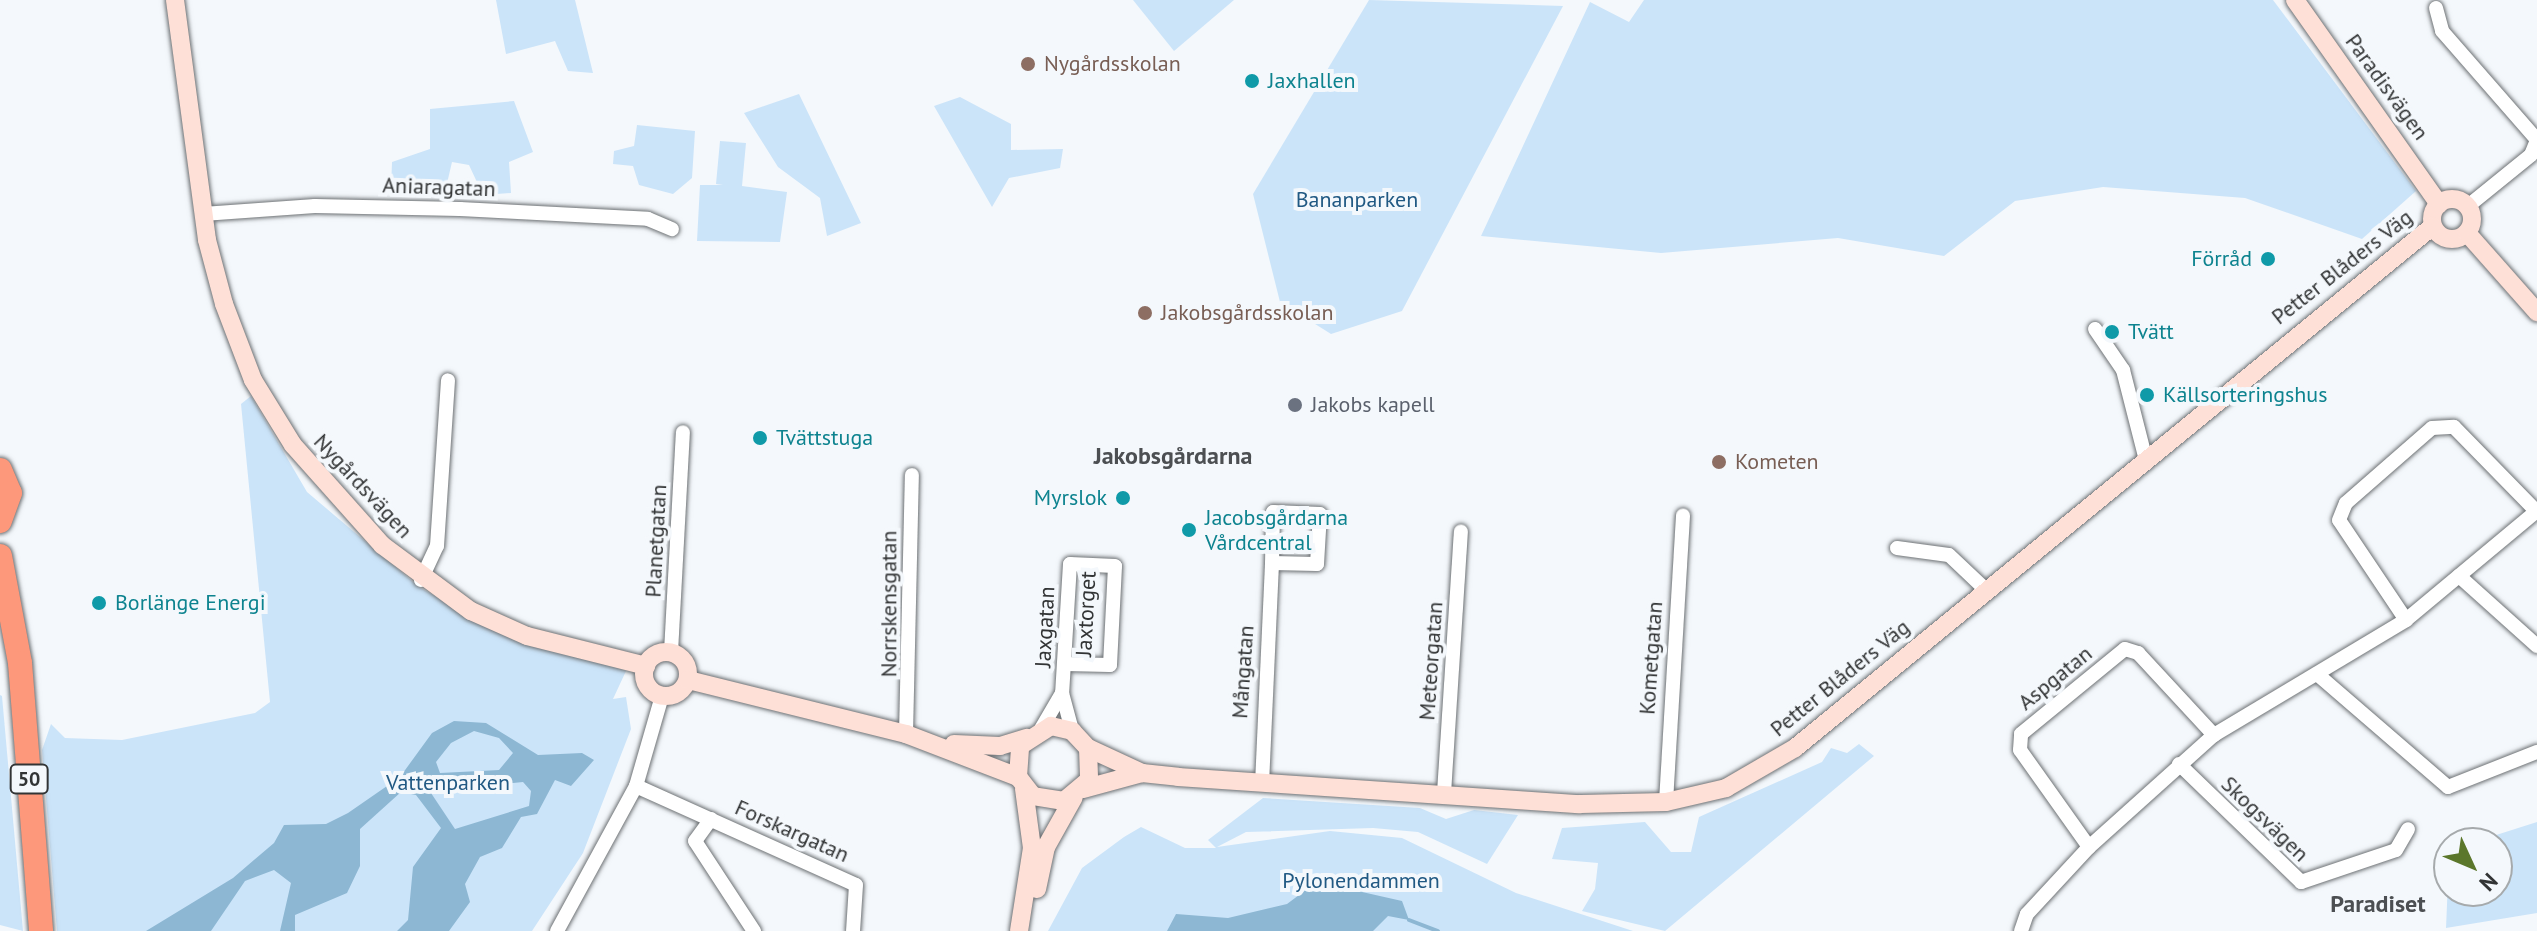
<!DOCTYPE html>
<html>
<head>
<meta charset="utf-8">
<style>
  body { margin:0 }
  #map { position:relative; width:2537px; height:931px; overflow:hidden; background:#f4f8fc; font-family:"PT Sans",sans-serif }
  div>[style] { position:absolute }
  .green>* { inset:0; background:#cbe4f9 }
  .water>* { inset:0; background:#8db7d3 }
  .stream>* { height:4px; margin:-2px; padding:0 2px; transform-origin:2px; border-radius:2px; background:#8db7d3 }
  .roads { filter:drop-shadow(0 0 2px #6d7174) drop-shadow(0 0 2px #6d7174) }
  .street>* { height:14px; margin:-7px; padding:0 7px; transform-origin:7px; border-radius:7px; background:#fff }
  .secondary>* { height:18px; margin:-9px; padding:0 9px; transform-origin:9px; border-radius:9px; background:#fee0d7 }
  .secondary>.ring { margin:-9px; padding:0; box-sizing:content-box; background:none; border:18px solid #fee0d7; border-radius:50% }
  .highway>* { height:24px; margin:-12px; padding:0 12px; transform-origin:12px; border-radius:12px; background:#fd987b }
  .dots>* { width:22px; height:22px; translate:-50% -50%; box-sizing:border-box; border:4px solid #f4f8fc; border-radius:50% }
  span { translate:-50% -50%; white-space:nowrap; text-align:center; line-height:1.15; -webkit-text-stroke:8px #f4f8fc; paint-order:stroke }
  .shield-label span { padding:2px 6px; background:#f4f8fc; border:2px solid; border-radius:6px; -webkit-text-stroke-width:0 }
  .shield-label { font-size:20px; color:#323435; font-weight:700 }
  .education-label { font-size:22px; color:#785e54 }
  .left { translate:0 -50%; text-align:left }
  .culture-label { font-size:22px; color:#0d838f }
  .right { translate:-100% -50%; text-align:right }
  .street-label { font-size:22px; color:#323435 }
  .park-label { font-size:22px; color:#215983 }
  .worship-label { font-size:22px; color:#5b616d }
  .neighbourhood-label { font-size:24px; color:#4c4f52; font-weight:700 }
  .north { position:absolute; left:2433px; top:827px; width:80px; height:80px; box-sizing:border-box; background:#f4f8fc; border:2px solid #a6aaac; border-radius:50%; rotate:134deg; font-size:22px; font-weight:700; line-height:32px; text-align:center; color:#323435 }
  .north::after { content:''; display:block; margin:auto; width:28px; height:36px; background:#5b772b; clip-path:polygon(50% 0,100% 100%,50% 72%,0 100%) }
</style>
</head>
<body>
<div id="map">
  <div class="green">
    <i style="clip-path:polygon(496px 0,575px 0,593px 73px,568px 71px,555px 41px,506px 54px)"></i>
    <i style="clip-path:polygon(1133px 0,1234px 0,1174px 51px)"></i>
    <i style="clip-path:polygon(1369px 0,1563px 6px,1402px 311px,1331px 334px,1280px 302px,1253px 194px)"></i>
    <i style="clip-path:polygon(1644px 0,2273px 0,2416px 191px,2362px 239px,2245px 198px,2103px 187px,2015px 201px,1944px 256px,1838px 238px,1661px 253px,1481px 236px,1590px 2px,1629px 22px)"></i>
    <i style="clip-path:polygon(799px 94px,861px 223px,827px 236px,820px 198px,778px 167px,744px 113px)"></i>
    <i style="clip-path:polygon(960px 97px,1011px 124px,1011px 150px,1063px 149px,1060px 168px,1009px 178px,992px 207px,934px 106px)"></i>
    <i style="clip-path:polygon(514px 101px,533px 152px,509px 162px,511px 193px,483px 195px,469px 165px,452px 162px,445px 192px,391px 189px,392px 162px,430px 149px,430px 109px)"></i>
    <i style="clip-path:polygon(637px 125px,695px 131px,692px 178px,673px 194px,639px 185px,633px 166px,613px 164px,614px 151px,634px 146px)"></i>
    <i style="clip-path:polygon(720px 141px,746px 143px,742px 186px,787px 192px,780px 242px,697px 241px,700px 185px,723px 185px,716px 184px)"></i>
    <i style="clip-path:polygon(251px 396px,307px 492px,419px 587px,463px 612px,626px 671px,613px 699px,626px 697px,631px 729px,583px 853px,532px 931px,57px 931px,42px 750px,51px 724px,65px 738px,122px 740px,255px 713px,270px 702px,241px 404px)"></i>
    <i style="clip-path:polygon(0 695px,2px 696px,23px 931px,0 925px)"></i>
    <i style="clip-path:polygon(1859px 744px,1874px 756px,1665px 931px,1582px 911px,1595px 889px,1598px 863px,1552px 859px,1562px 828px,1645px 822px,1671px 852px,1691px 852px,1699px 817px,1822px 762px,1831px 748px,1847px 753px)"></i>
    <i style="clip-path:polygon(1263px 798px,1420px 808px,1446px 819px,1474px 810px,1518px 815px,1487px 864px,1418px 832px,1373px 828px,1246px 832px,1217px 847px,1330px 831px,1402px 838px,1516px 893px,1633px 931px,1048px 931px,1082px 868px,1124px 837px,1141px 827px,1185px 848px,1216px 848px,1208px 840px)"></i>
    <i style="clip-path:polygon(2537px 822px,2537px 913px,2446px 928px,2449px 857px,2449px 891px,2497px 891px,2497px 843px,2471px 843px)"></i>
  </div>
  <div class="water">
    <i style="clip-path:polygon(evenodd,454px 721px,486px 723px,538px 755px,582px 753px,594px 760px,571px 786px,555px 780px,537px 814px,521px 817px,502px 848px,480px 857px,465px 884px,470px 902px,449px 931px,397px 931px,408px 920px,413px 867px,441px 828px,416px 795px,401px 792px,360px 829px,360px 866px,347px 893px,295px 915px,295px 931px,280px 931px,291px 883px,274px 870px,245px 881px,211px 931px,146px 931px,233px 878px,274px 843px,284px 825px,326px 824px,348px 813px,400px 777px,432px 733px,454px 721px,474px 731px,499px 738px,513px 753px,499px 770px,440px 773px,436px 762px,451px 743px,474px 731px,454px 721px,443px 778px,484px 786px,523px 782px,531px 791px,529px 806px,455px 829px,431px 793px,443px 778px)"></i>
    <i style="clip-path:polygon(1340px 887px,1402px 901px,1409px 920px,1388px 916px,1373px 931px,1167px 931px,1176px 914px,1228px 918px,1287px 904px,1307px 889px)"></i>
  </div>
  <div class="stream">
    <i style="left:1409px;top:920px;width:31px;rotate:21deg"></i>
  </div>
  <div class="roads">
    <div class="street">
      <i style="left:2436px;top:8px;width:24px;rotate:75deg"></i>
      <i style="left:2442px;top:31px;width:145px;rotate:48.9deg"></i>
      <i style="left:2537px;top:140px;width:16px;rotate:112deg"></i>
      <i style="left:2531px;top:155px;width:81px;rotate:141deg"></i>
      <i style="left:203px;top:214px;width:112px;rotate:-4.1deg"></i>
      <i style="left:315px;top:206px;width:145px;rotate:1.2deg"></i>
      <i style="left:460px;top:209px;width:188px;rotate:3deg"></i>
      <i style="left:648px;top:219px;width:26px;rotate:23deg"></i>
      <i style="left:2095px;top:329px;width:50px;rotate:55.7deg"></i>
      <i style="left:2123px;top:370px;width:89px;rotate:75.7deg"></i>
      <i style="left:1897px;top:548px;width:52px;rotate:7.7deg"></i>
      <i style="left:1949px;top:555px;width:50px;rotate:43.4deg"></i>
      <i style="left:2459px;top:576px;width:105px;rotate:41.9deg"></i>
      <i style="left:421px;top:580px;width:38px;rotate:-65deg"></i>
      <i style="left:437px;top:546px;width:166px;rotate:-86.2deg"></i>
      <i style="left:2406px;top:620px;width:120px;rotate:-123.8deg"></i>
      <i style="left:2339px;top:520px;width:18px;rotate:-68deg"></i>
      <i style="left:2346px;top:503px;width:114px;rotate:-41.1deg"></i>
      <i style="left:2432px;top:428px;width:22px;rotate:-3deg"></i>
      <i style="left:2454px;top:427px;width:117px;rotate:45.7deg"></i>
      <i style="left:671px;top:652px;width:220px;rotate:-86.9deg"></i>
      <i style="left:1065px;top:664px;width:45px;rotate:1.3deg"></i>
      <i style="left:1110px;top:665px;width:99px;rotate:-87.1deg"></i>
      <i style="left:1115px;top:566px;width:45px;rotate:-177.5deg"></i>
      <i style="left:1070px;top:564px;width:129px;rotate:93.5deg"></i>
      <i style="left:1062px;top:693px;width:39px;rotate:75deg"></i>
      <i style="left:2317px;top:674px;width:173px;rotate:40.8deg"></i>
      <i style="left:2448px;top:787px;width:96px;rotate:-21.5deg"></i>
      <i style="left:1041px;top:729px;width:42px;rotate:-59.7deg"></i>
      <i style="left:906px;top:734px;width:259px;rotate:-88.7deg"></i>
      <i style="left:2179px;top:764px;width:170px;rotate:44deg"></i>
      <i style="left:2301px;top:882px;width:100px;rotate:-18.6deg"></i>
      <i style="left:2396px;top:850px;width:24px;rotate:-60deg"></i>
      <i style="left:1262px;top:784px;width:221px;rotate:-87.4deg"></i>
      <i style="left:1272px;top:563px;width:45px;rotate:1.3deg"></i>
      <i style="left:1317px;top:564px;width:50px;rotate:-86.6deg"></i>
      <i style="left:1320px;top:514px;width:47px;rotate:-177.6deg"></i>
      <i style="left:1273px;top:512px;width:51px;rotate:91.1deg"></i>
      <i style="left:636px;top:786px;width:241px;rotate:24.2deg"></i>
      <i style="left:856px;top:885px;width:46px;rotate:93.7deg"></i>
      <i style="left:1444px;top:793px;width:262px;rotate:-86.3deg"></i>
      <i style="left:1666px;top:802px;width:287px;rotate:-86.6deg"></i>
      <i style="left:711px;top:819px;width:27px;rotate:126deg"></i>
      <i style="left:695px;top:841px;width:108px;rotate:56.8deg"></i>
      <i style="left:2089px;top:847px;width:119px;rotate:-125.4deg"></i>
      <i style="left:2020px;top:750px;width:16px;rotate:-86deg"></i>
      <i style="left:2021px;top:734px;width:134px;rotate:-39.3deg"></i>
      <i style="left:2125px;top:649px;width:14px;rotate:17deg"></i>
      <i style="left:2138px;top:653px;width:112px;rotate:47.2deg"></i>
      <i style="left:557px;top:931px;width:165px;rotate:-61.4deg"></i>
      <i style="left:636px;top:786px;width:94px;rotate:-73.9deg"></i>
      <i style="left:2021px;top:931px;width:18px;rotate:-71deg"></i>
      <i style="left:2027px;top:914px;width:91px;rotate:-47.2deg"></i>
      <i style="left:2089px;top:847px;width:168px;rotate:-41.9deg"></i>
      <i style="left:2214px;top:735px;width:224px;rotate:-30.9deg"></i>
      <i style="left:2406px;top:620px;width:170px;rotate:-39.8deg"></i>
    </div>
    <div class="secondary">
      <i style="left:175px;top:0;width:242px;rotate:82.4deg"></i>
      <i style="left:207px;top:240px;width:66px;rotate:75.1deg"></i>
      <i style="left:224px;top:304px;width:81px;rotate:69.1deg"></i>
      <i style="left:253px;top:380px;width:76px;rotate:58.4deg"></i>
      <i style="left:293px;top:445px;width:134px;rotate:48.3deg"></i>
      <i style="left:382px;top:545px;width:111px;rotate:36.6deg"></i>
      <i style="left:471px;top:611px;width:61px;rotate:24.1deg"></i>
      <i style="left:527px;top:636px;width:123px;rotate:14.1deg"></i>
      <i style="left:2295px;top:0;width:250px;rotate:54.8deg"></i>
      <i class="ring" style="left:2432px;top:199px;width:22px;height:22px"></i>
      <i style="left:2467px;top:233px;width:106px;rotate:48.5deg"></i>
      <i class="ring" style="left:644px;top:652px;width:26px;height:26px"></i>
      <i style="left:688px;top:680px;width:225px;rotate:13.9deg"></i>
      <i style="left:906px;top:734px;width:120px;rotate:21deg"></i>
      <i style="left:954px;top:744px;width:46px;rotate:2.5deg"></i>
      <i style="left:1000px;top:746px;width:28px;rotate:-17deg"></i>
      <i style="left:1088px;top:748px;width:32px;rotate:88deg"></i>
      <i style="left:1089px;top:780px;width:33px;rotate:140deg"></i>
      <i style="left:1064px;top:801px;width:31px;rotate:-171deg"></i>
      <i style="left:1033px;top:796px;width:24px;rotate:-128deg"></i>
      <i style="left:1018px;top:777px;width:31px;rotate:-86deg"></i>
      <i style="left:1020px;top:746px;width:37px;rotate:-33deg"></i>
      <i style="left:1051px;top:726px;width:22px;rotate:13deg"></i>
      <i style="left:1072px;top:731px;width:23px;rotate:47deg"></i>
      <i style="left:1088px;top:748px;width:60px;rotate:24.8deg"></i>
      <i style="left:1142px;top:773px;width:36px;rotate:6deg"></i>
      <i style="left:1178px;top:777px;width:402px;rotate:3.9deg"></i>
      <i style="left:1579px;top:804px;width:87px;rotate:-1.3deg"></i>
      <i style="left:1666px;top:802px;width:62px;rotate:-13.1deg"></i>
      <i style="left:1726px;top:788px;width:80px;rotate:-30.1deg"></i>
      <i style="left:1795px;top:748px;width:824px;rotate:-39.29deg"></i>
      <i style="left:1083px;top:789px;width:61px;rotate:-15.2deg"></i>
      <i style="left:1037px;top:889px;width:43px;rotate:-77.9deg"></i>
      <i style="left:1046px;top:847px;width:57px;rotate:-60.8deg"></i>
      <i style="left:1019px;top:931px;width:84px;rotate:-81.1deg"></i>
      <i style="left:1032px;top:848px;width:60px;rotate:-97.7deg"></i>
    </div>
    <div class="highway">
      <i style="left:0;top:470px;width:25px;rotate:67deg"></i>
      <i style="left:10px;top:493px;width:30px;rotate:110deg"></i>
      <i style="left:0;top:556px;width:109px;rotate:79.4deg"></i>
      <i style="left:20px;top:663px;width:269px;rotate:85.5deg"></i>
    </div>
  </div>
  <div class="dots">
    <i style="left:1028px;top:64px;background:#8d6e63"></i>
    <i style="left:1252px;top:81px;background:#0f9aa8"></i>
    <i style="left:2268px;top:259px;background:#0f9aa8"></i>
    <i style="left:1145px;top:313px;background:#8d6e63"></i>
    <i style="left:2112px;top:332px;background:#0f9aa8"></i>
    <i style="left:2147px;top:395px;background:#0f9aa8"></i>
    <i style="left:1295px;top:405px;background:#6b7280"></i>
    <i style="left:760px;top:438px;background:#0f9aa8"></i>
    <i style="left:1719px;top:462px;background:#8d6e63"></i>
    <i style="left:1123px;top:498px;background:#0f9aa8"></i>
    <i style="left:1189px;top:530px;background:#0f9aa8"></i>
    <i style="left:99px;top:603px;background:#0f9aa8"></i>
  </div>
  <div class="shield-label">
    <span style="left:29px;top:779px">50</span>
  </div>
  <div class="education-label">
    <span class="left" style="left:1044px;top:64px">Nygårdsskolan</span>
    <span class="left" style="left:1161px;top:313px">Jakobsgårdsskolan</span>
    <span class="left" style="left:1735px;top:462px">Kometen</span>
  </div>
  <div class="culture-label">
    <span class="left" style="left:1268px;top:81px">Jaxhallen</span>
    <span class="right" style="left:2252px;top:259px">Förråd</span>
    <span class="left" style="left:2128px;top:332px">Tvätt</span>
    <span class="left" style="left:2163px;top:395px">Källsorteringshus</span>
    <span class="left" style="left:776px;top:438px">Tvättstuga</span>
    <span class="right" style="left:1107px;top:498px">Myrslok</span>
    <span class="left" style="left:1205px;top:530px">Jacobsgårdarna<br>Vårdcentral</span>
    <span class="left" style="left:115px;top:603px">Borlänge Energi</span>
  </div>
  <div class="street-label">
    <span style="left:2387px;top:87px;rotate:54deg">Paradisvägen</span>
    <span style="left:439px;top:187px;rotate:2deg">Aniaragatan</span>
    <span style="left:2342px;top:267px;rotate:-38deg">Petter Blåders Väg</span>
    <span style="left:363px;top:486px;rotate:47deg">Nygårdsvägen</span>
    <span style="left:656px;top:541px;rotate:-87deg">Planetgatan</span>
    <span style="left:889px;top:604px;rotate:-90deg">Norrskensgatan</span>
    <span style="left:1086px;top:614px;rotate:-87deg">Jaxtorget</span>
    <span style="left:1045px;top:627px;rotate:-87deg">Jaxgatan</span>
    <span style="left:1651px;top:658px;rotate:-86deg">Kometgatan</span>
    <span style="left:1431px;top:661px;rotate:-86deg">Meteorgatan</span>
    <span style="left:1243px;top:672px;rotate:-86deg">Mångatan</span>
    <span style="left:1840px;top:678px;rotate:-39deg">Petter Blåders Väg</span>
    <span style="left:2055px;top:678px;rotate:-39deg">Aspgatan</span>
    <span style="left:2265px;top:819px;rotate:44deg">Skogsvägen</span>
    <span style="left:792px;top:831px;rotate:24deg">Forskargatan</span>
  </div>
  <div class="park-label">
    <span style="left:1357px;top:200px">Bananparken</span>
    <span style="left:448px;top:783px">Vattenparken</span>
    <span style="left:1361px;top:881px">Pylonendammen</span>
  </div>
  <div class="worship-label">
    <span class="left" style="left:1311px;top:405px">Jakobs kapell</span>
  </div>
  <div class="neighbourhood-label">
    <span style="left:1173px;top:456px">Jakobsgårdarna</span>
    <span style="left:2378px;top:904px">Paradiset</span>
  </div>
  <div class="north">N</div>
</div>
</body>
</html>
